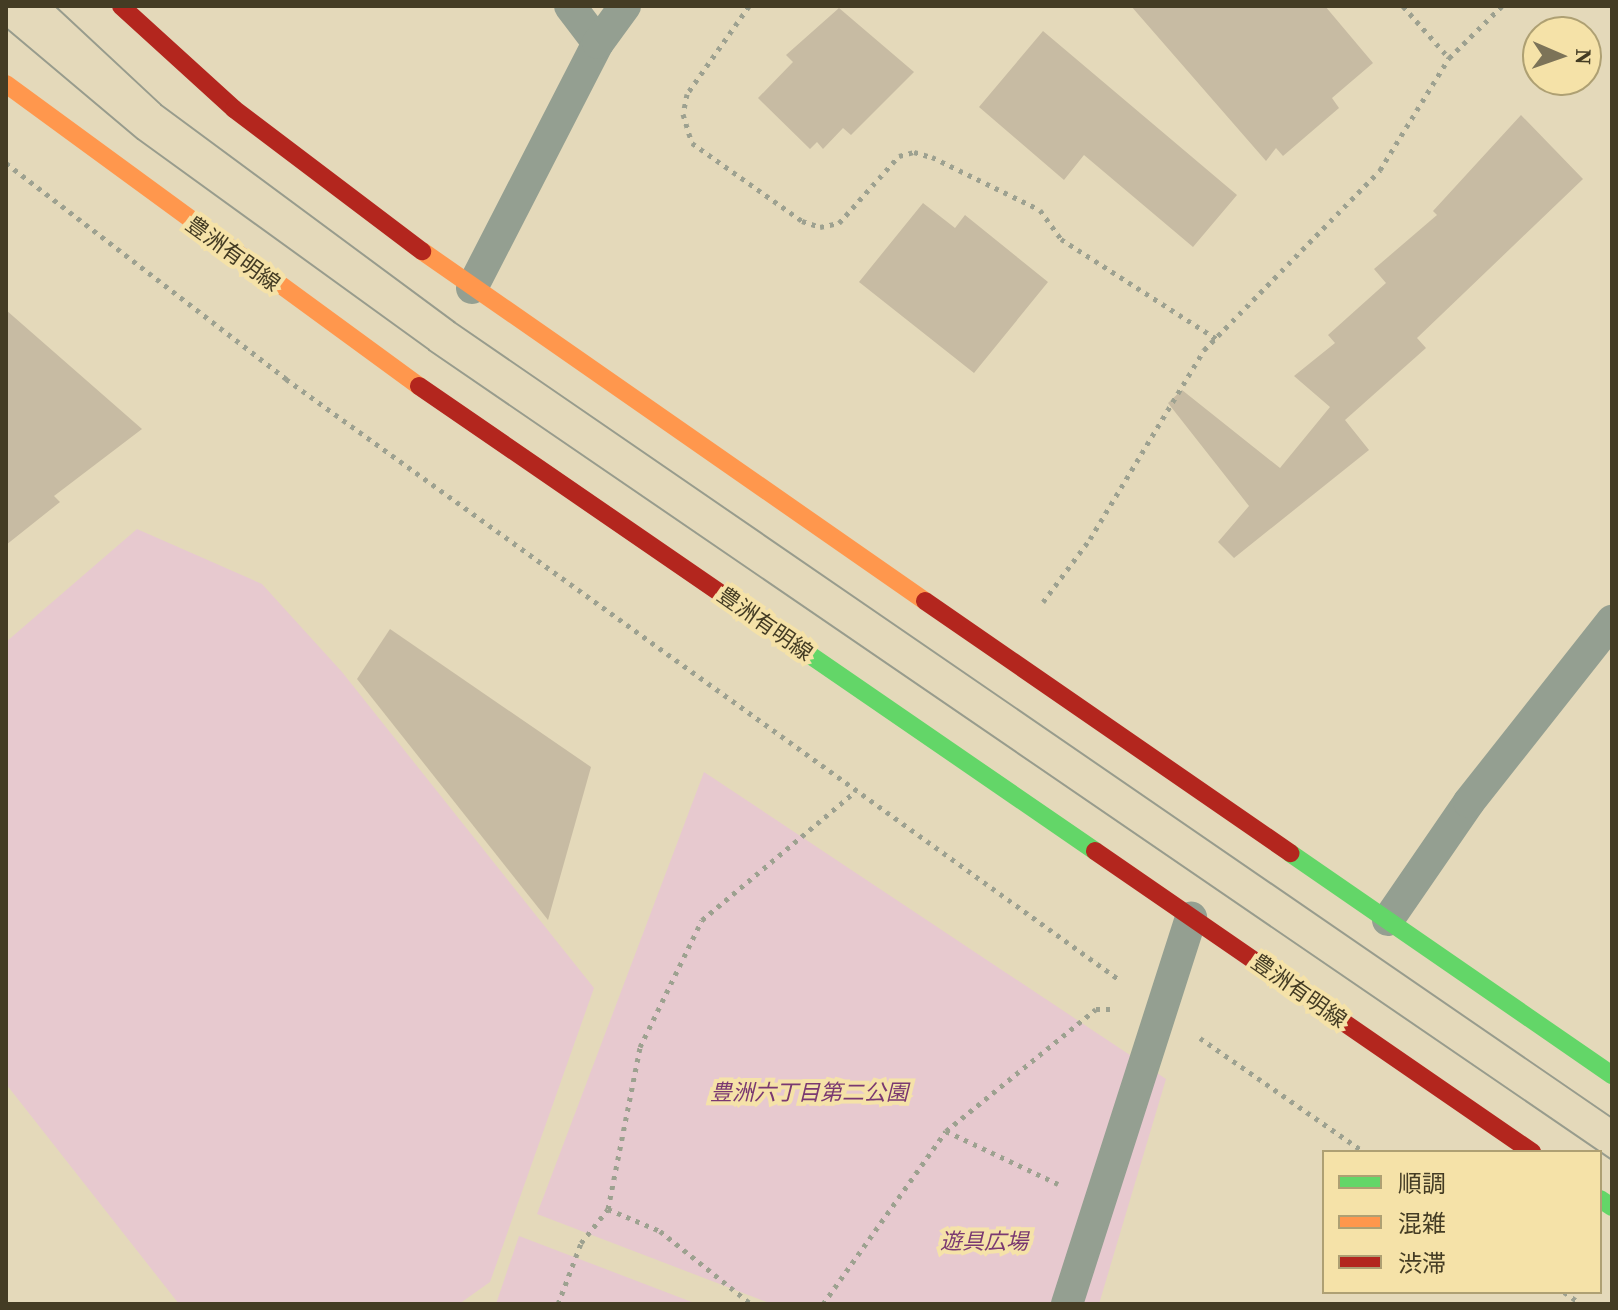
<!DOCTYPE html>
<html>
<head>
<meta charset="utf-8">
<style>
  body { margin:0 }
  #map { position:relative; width:1618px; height:1310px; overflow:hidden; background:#e4d9ba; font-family:"Source Serif 4","Noto Sans JP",serif }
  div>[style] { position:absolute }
  .green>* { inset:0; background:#e7c9cf }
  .building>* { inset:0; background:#c7bba3 }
  .path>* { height:5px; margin-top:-2.5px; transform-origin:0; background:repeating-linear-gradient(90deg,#9da190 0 4px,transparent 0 10px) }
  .lane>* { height:32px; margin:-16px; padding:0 16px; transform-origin:16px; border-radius:16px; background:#949f91 }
  .fast>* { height:18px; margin:-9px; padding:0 9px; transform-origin:9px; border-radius:9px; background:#63d668 }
  .slow>* { height:18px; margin:-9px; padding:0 9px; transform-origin:9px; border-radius:9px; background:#ff974d }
  .jam>* { height:18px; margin:-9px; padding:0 9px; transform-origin:9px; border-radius:9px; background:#b3261e }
  .tram>* { height:2px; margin:-1px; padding:0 1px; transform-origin:1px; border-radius:1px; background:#989c8d }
  span { translate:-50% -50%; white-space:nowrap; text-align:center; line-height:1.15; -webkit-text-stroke:8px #f5e2a8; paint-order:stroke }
  .street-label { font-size:22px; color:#443c24 }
  .park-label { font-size:22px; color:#7a3971; font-style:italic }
  .frame { position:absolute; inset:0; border:8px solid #443c24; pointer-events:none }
  .legend { position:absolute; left:1322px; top:1150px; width:280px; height:144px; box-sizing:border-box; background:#f5e2a8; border:2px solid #aea073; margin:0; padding:10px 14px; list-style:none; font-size:24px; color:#443c24 }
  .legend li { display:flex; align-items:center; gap:16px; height:40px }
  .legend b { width:40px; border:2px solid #aea073 }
  .north { position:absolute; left:1522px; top:16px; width:80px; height:80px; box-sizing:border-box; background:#f5e2a8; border:2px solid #aea073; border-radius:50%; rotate:92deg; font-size:22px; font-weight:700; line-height:32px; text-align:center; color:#443c24 }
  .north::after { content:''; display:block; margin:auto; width:28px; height:36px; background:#7c7358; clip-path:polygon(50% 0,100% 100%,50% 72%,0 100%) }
</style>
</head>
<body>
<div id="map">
  <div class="green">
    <i style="clip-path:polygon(137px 529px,262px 584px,342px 672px,594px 988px,490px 1282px,459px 1304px,179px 1304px,6px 1084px,6px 642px)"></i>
    <i style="clip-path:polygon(704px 772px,1166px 1079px,1099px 1304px,772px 1304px,537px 1214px)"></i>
    <i style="clip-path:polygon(519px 1236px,697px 1304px,496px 1304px)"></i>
  </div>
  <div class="building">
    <i style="clip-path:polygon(1131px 6px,1325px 6px,1373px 63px,1332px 98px,1339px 108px,1283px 156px,1276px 148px,1266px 161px)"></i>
    <i style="clip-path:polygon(839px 8px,914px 72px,851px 135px,843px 128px,823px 149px,817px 142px,810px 149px,758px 98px,793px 62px,786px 55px)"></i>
    <i style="clip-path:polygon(1043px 31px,1237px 195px,1193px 247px,1084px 155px,1064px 180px,979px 107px)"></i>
    <i style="clip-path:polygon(1521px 115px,1583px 179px,1417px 338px,1426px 348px,1345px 420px,1369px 450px,1234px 558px,1218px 542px,1249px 506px,1168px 403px,1182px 390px,1280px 468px,1330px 407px,1294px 376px,1335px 343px,1328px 335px,1386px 283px,1374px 269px,1437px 215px,1433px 211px)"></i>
    <i style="clip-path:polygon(923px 203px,955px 228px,965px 215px,1048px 282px,974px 373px,859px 282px)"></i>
    <i style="clip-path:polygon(6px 310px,142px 429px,54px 496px,60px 502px,6px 545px)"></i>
    <i style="clip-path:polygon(390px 629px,591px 767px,548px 920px,357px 679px)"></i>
  </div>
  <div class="path">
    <i style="left:749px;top:6px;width:108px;rotate:125.2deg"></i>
    <i style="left:687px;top:94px;width:20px;rotate:101deg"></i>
    <i style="left:683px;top:114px;width:30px;rotate:73deg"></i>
    <i style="left:692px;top:143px;width:135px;rotate:35.3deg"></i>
    <i style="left:802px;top:221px;width:19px;rotate:18deg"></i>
    <i style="left:820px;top:227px;width:19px;rotate:-12deg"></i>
    <i style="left:839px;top:223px;width:90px;rotate:-48.2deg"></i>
    <i style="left:899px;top:156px;width:16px;rotate:-15deg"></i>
    <i style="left:914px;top:152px;width:19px;rotate:16deg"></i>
    <i style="left:932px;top:157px;width:120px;rotate:26.1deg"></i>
    <i style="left:1040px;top:210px;width:36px;rotate:54deg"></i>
    <i style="left:1061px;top:239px;width:185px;rotate:32.7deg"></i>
    <i style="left:1403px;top:6px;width:69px;rotate:48.5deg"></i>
    <i style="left:6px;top:163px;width:354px;rotate:37.6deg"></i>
    <i style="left:286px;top:379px;width:1029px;rotate:35.79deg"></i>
    <i style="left:1043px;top:602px;width:79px;rotate:-53.3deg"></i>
    <i style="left:1090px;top:539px;width:221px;rotate:-58.9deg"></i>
    <i style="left:1204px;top:350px;width:252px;rotate:-45.6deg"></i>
    <i style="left:1380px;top:170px;width:132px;rotate:-58.4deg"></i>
    <i style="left:1449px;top:58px;width:74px;rotate:-44.5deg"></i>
    <i style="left:1200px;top:1038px;width:200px;rotate:34.8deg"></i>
    <i style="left:946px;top:1131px;width:124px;rotate:25.3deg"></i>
    <i style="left:608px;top:1209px;width:165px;rotate:-78.8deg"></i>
    <i style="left:640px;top:1047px;width:141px;rotate:-64deg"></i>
    <i style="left:702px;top:920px;width:201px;rotate:-40deg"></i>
    <i style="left:1564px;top:1292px;width:21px;rotate:35deg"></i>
    <i style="left:558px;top:1304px;width:65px;rotate:-69.3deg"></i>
    <i style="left:581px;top:1243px;width:43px;rotate:-51.5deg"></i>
    <i style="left:608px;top:1209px;width:56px;rotate:22.9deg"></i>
    <i style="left:660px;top:1231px;width:117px;rotate:38.7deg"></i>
    <i style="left:823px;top:1304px;width:212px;rotate:-54.6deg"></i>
    <i style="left:946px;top:1131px;width:193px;rotate:-39.1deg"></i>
    <i style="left:1096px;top:1009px;width:16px"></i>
  </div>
  <div class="lane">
    <i style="left:570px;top:6px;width:46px;rotate:52.9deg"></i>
    <i style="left:472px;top:288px;width:276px;rotate:-62.8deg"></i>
    <i style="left:598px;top:43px;width:46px;rotate:-53.9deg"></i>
    <i style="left:1388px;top:920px;width:143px;rotate:-55.5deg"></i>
    <i style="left:1469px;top:802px;width:231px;rotate:-51.7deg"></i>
    <i style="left:1067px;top:1304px;width:406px;rotate:-72.2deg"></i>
  </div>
  <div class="fast">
    <i style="left:775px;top:631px;width:388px;rotate:34.5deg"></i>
    <i style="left:1290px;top:853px;width:391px;rotate:34.6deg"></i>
    <i style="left:1600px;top:1199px;width:14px;rotate:34deg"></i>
  </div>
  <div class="slow">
    <i style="left:6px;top:84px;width:512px;rotate:36.18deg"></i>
    <i style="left:422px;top:251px;width:613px;rotate:34.83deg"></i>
  </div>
  <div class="jam">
    <i style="left:121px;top:6px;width:153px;rotate:42.3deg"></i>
    <i style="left:234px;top:109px;width:236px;rotate:37.1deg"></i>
    <i style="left:419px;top:386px;width:432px;rotate:34.5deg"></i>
    <i style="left:925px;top:601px;width:444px;rotate:34.6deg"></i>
    <i style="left:1095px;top:851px;width:531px;rotate:34.56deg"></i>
  </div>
  <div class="tram">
    <i style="left:55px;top:6px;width:145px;rotate:43deg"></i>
    <i style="left:161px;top:105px;width:365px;rotate:36.5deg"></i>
    <i style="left:454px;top:322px;width:1405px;rotate:34.5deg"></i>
    <i style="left:6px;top:28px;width:172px;rotate:40.1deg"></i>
    <i style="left:138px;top:139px;width:359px;rotate:35.9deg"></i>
    <i style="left:429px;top:350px;width:1434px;rotate:34.4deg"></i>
  </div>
  <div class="street-label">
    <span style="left:233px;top:254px;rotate:36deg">豊洲有明線</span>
    <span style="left:765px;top:624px;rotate:35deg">豊洲有明線</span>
    <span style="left:1299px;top:991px;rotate:35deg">豊洲有明線</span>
  </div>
  <div class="park-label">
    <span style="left:809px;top:1093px">豊洲六丁目第二公園</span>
    <span style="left:984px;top:1242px">遊具広場</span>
  </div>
  <div class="frame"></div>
  <ul class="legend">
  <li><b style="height:10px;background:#63d668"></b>順調</li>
  <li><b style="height:10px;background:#ff974d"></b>混雑</li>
  <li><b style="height:10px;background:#b3261e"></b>渋滞</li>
  </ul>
  <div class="north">N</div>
</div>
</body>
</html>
